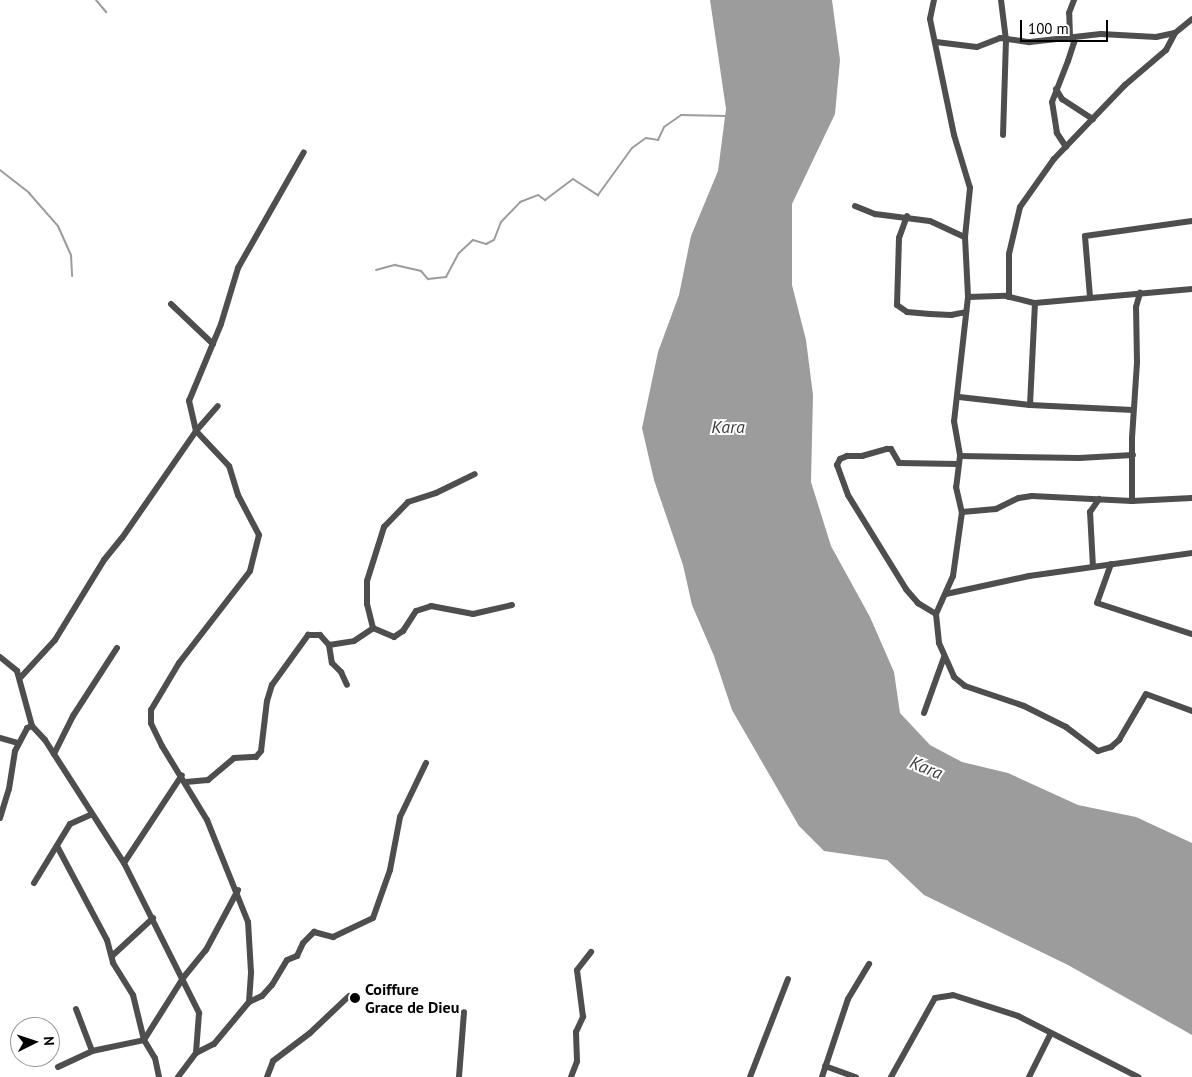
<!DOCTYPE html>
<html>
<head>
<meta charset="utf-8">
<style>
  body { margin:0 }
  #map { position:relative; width:1192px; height:1077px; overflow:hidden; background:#fff; font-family:"PT Sans",sans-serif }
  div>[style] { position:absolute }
  .water>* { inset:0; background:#9c9c9c }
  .stream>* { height:2px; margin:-1px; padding:0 1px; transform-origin:1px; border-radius:1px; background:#9c9c9c }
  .street>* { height:6px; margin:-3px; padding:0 3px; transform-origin:3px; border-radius:3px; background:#4e4e4e }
  .dots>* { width:14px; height:14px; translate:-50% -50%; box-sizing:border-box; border:2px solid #fff; border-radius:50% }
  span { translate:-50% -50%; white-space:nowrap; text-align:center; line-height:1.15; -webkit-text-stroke:4px #fff; paint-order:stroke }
  .poi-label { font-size:16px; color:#000; font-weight:700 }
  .left { translate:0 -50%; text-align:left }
  .water-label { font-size:18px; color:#3d3d3d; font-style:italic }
  .north { position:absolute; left:10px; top:1017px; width:50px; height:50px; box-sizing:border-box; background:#fff; border:1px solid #999; border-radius:50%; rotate:86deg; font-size:14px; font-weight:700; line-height:20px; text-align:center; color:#000 }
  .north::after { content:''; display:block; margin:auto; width:18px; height:22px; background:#000; clip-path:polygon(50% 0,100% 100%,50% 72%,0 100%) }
  .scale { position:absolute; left:1020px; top:20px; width:88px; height:22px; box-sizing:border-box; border:2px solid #000; border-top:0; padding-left:6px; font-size:15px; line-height:18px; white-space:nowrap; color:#000; -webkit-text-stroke:4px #fff; paint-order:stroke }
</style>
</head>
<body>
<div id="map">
  <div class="water">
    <i style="clip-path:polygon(710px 0,832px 0,840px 60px,835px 114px,792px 204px,792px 285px,806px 340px,813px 395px,811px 482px,831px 546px,870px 617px,894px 672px,900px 713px,930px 745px,962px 762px,1008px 773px,1078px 805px,1136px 817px,1192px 843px,1192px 1035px,1068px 965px,924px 895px,887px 860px,824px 851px,799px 826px,732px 710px,714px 656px,692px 605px,683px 565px,654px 480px,642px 428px,658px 352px,679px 295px,691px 236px,718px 171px,726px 109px)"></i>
  </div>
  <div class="stream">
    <i style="left:96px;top:0;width:16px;rotate:50deg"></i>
    <i style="left:0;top:170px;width:37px;rotate:38deg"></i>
    <i style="left:29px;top:193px;width:44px;rotate:48.7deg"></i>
    <i style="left:58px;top:226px;width:32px;rotate:66deg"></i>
    <i style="left:71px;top:255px;width:21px;rotate:87deg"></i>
    <i style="left:376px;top:270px;width:20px;rotate:-15deg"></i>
    <i style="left:395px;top:265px;width:27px;rotate:13deg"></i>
    <i style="left:421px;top:271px;width:11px;rotate:49deg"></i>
    <i style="left:428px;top:279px;width:18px;rotate:-6deg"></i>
    <i style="left:446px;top:277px;width:27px;rotate:-62deg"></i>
    <i style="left:459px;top:253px;width:19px;rotate:-43deg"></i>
    <i style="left:473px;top:240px;width:14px;rotate:17deg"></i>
    <i style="left:486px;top:244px;width:9px;rotate:-27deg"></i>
    <i style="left:494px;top:240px;width:19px;rotate:-69deg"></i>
    <i style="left:501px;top:222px;width:28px;rotate:-46deg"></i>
    <i style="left:520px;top:202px;width:19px;rotate:-21deg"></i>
    <i style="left:538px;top:195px;width:9px;rotate:36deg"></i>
    <i style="left:545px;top:200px;width:35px;rotate:-37deg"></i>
    <i style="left:573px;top:179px;width:30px;rotate:33deg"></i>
    <i style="left:598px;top:195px;width:58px;rotate:-54.1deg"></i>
    <i style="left:632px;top:148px;width:17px;rotate:-36deg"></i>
    <i style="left:646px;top:138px;width:12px;rotate:9deg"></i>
    <i style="left:658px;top:140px;width:14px;rotate:-65deg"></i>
    <i style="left:664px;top:127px;width:21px;rotate:-35deg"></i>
    <i style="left:681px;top:115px;width:45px;rotate:1.3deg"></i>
  </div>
  <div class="street">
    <i style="left:934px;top:0;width:19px;rotate:102deg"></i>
    <i style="left:930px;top:19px;width:118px;rotate:78.3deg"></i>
    <i style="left:954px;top:135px;width:55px;rotate:73.2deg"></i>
    <i style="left:970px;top:188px;width:49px;rotate:95.8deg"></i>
    <i style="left:965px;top:237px;width:60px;rotate:87.1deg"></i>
    <i style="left:968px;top:297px;width:125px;rotate:96.4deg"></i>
    <i style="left:954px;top:421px;width:36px;rotate:80deg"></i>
    <i style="left:960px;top:456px;width:31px;rotate:97deg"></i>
    <i style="left:956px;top:487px;width:26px;rotate:77deg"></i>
    <i style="left:962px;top:512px;width:65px;rotate:98deg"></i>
    <i style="left:953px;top:576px;width:42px;rotate:114.1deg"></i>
    <i style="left:936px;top:614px;width:29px;rotate:84deg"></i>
    <i style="left:939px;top:643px;width:37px;rotate:66deg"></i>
    <i style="left:954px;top:677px;width:14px;rotate:39deg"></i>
    <i style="left:965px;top:686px;width:62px;rotate:18.7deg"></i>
    <i style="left:1024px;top:706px;width:47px;rotate:26.6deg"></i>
    <i style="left:1066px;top:727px;width:40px;rotate:37deg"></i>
    <i style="left:1098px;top:751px;width:14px;rotate:-17deg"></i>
    <i style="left:1111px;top:747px;width:11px;rotate:-41deg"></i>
    <i style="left:1119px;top:740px;width:53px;rotate:-59.6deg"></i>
    <i style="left:1146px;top:694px;width:49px;rotate:20.3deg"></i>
    <i style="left:1001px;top:0;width:40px;rotate:82.9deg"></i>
    <i style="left:1006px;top:40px;width:95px;rotate:91.8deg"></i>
    <i style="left:1070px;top:36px;width:23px;rotate:-92deg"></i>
    <i style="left:1069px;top:13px;width:14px;rotate:-69deg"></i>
    <i style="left:936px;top:42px;width:41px;rotate:7deg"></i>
    <i style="left:977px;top:47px;width:25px;rotate:-21deg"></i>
    <i style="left:1000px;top:38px;width:30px;rotate:8deg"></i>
    <i style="left:1030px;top:42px;width:71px;rotate:-6.4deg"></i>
    <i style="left:1101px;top:34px;width:55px;rotate:3.1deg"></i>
    <i style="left:1156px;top:37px;width:19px;rotate:-12deg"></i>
    <i style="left:1175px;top:33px;width:22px;rotate:-39deg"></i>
    <i style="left:1056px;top:89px;width:12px;rotate:59deg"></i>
    <i style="left:1062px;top:99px;width:37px;rotate:33deg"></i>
    <i style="left:1066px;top:147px;width:17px;rotate:-123deg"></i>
    <i style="left:1057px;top:133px;width:31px;rotate:-99deg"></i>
    <i style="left:1052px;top:102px;width:44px;rotate:-68.7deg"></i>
    <i style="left:1068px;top:61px;width:20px;rotate:-72deg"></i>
    <i style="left:1074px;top:42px;width:5px;rotate:-127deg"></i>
    <i style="left:855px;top:206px;width:22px;rotate:22deg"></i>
    <i style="left:875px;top:214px;width:55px;rotate:7.3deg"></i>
    <i style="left:930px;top:221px;width:38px;rotate:25deg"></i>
    <i style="left:907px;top:216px;width:23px;rotate:110deg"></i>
    <i style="left:899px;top:238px;width:67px;rotate:91.7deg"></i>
    <i style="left:897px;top:305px;width:12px;rotate:35deg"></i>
    <i style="left:907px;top:312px;width:23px;rotate:5deg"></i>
    <i style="left:930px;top:314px;width:21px;rotate:3deg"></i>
    <i style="left:951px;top:315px;width:15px;rotate:-11deg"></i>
    <i style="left:968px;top:297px;width:38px;rotate:-2deg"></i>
    <i style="left:1006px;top:296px;width:30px;rotate:14deg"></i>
    <i style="left:1035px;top:303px;width:158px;rotate:-5.1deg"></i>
    <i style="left:1009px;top:297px;width:43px;rotate:-90deg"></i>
    <i style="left:1009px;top:254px;width:48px;rotate:-76.8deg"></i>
    <i style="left:1020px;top:207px;width:59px;rotate:-54.7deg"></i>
    <i style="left:1054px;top:159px;width:103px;rotate:-46.2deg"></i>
    <i style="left:1125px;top:85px;width:54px;rotate:-40.5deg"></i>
    <i style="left:1166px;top:50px;width:19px;rotate:-62deg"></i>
    <i style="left:1090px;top:297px;width:61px;rotate:-94.7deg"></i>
    <i style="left:1085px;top:236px;width:108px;rotate:-8deg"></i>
    <i style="left:171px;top:304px;width:58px;rotate:43.6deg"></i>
    <i style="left:959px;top:397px;width:71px;rotate:6.4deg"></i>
    <i style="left:1030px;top:405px;width:103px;rotate:2.8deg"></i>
    <i style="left:1030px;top:405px;width:102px;rotate:-87.2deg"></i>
    <i style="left:960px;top:456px;width:119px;rotate:1deg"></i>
    <i style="left:1079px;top:458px;width:54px;rotate:-3.2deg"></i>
    <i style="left:1132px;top:501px;width:63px;rotate:-90deg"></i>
    <i style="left:1132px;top:438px;width:76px;rotate:-86.2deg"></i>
    <i style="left:1137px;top:362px;width:55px;rotate:-91deg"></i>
    <i style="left:1136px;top:307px;width:15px;rotate:-74deg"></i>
    <i style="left:962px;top:512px;width:34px;rotate:-5deg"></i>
    <i style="left:996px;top:509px;width:25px;rotate:-26deg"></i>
    <i style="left:1019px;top:498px;width:13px;rotate:-9deg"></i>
    <i style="left:1032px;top:496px;width:100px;rotate:2.9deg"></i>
    <i style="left:1132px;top:501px;width:60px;rotate:-2.9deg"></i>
    <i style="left:1111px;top:564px;width:41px;rotate:109.7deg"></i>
    <i style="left:1097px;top:603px;width:100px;rotate:18.1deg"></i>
    <i style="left:1093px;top:567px;width:55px;rotate:-93.1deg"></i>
    <i style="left:1090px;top:512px;width:16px;rotate:-55deg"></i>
    <i style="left:946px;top:594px;width:85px;rotate:-12.2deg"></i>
    <i style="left:1029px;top:576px;width:165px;rotate:-8deg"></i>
    <i style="left:936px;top:614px;width:21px;rotate:-149deg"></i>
    <i style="left:918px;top:603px;width:18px;rotate:-131deg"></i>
    <i style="left:906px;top:589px;width:110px;rotate:-121.7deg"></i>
    <i style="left:848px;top:495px;width:32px;rotate:-110deg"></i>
    <i style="left:837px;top:465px;width:7px;rotate:-63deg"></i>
    <i style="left:840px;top:459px;width:8px;rotate:-23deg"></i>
    <i style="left:847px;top:456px;width:15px"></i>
    <i style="left:862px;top:456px;width:26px;rotate:-16deg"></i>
    <i style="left:887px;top:449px;width:4px"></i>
    <i style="left:891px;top:449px;width:16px;rotate:60deg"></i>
    <i style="left:899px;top:463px;width:59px;rotate:1deg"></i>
    <i style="left:373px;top:628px;width:25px;rotate:-104deg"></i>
    <i style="left:367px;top:604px;width:23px;rotate:-90deg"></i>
    <i style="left:367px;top:581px;width:57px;rotate:-72.5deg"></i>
    <i style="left:384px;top:527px;width:35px;rotate:-46deg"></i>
    <i style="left:408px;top:502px;width:29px;rotate:-18deg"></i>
    <i style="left:436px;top:493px;width:43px;rotate:-26deg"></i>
    <i style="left:329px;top:645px;width:25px;rotate:-9deg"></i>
    <i style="left:354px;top:641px;width:23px;rotate:-34deg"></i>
    <i style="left:373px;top:628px;width:23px;rotate:23deg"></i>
    <i style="left:394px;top:637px;width:11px;rotate:-34deg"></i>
    <i style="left:403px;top:631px;width:24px;rotate:-57deg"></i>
    <i style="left:416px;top:611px;width:16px;rotate:-18deg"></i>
    <i style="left:431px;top:606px;width:43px;rotate:10.8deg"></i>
    <i style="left:473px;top:614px;width:40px;rotate:-13deg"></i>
    <i style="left:0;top:657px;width:22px;rotate:39deg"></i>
    <i style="left:17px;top:671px;width:57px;rotate:74.7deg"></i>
    <i style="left:32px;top:726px;width:19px;rotate:47deg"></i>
    <i style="left:45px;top:740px;width:146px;rotate:57.3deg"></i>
    <i style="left:124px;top:863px;width:168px;rotate:63.4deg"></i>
    <i style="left:199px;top:1013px;width:40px;rotate:94.3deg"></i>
    <i style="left:196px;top:1053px;width:30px;rotate:127deg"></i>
    <i style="left:20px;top:678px;width:52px;rotate:-47.4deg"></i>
    <i style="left:55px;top:640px;width:94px;rotate:-58.5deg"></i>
    <i style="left:104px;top:560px;width:28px;rotate:-51deg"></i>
    <i style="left:122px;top:538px;width:130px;rotate:-55.3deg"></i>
    <i style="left:196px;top:431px;width:31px;rotate:-103deg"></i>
    <i style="left:189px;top:401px;width:83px;rotate:-67.4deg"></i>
    <i style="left:221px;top:324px;width:59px;rotate:-73.1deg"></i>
    <i style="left:238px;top:268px;width:133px;rotate:-60.4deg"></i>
    <i style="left:924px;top:713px;width:59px;rotate:-70.3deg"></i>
    <i style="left:0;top:738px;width:19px;rotate:16deg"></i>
    <i style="left:54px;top:754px;width:42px;rotate:-63.4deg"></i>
    <i style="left:73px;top:716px;width:81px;rotate:-57.1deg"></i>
    <i style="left:186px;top:782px;width:22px;rotate:-5deg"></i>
    <i style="left:208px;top:780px;width:34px;rotate:-40deg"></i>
    <i style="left:234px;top:758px;width:22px;rotate:-3deg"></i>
    <i style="left:256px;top:757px;width:8px;rotate:-50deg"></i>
    <i style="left:261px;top:751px;width:50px;rotate:-83.2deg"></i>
    <i style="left:267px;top:701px;width:17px;rotate:-73deg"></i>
    <i style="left:272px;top:685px;width:62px;rotate:-54.2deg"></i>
    <i style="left:308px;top:635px;width:12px"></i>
    <i style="left:320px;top:635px;width:13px;rotate:48deg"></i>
    <i style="left:329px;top:645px;width:18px;rotate:81deg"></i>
    <i style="left:332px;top:663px;width:13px;rotate:45deg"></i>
    <i style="left:341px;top:672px;width:14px;rotate:65deg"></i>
    <i style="left:0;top:818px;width:30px;rotate:-73deg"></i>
    <i style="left:9px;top:789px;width:38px;rotate:-81deg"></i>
    <i style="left:15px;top:751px;width:26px;rotate:-62deg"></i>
    <i style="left:27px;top:728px;width:5px;rotate:-22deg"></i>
    <i style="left:57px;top:846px;width:106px;rotate:62deg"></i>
    <i style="left:107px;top:940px;width:24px;rotate:75deg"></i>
    <i style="left:113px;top:963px;width:38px;rotate:58deg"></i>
    <i style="left:133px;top:995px;width:46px;rotate:76.3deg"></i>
    <i style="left:144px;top:1040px;width:21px;rotate:59deg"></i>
    <i style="left:155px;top:1058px;width:19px;rotate:78deg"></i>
    <i style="left:124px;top:863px;width:105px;rotate:-56.6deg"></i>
    <i style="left:34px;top:883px;width:69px;rotate:-58.6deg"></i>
    <i style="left:70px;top:824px;width:22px;rotate:-24deg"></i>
    <i style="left:112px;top:956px;width:56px;rotate:-42.8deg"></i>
    <i style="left:249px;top:1002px;width:14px;rotate:-25deg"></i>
    <i style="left:262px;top:996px;width:15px;rotate:-48deg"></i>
    <i style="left:272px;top:985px;width:29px;rotate:-59deg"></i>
    <i style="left:287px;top:960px;width:11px;rotate:-22deg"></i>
    <i style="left:297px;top:956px;width:14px;rotate:-65deg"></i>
    <i style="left:303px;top:943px;width:16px;rotate:-45deg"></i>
    <i style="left:314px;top:932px;width:20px;rotate:15deg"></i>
    <i style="left:333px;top:937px;width:44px;rotate:-25.4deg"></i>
    <i style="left:373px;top:918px;width:51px;rotate:-70.5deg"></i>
    <i style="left:390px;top:870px;width:54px;rotate:-79.3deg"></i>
    <i style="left:400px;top:817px;width:60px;rotate:-64.3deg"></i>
    <i style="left:76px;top:1009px;width:45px;rotate:69.1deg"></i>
    <i style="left:196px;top:1053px;width:20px;rotate:-27deg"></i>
    <i style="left:214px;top:1044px;width:55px;rotate:-50.2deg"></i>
    <i style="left:249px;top:1002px;width:30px;rotate:-86deg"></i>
    <i style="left:251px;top:972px;width:50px;rotate:-93.4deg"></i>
    <i style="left:248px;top:922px;width:110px;rotate:-111.9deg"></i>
    <i style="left:207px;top:820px;width:87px;rotate:-121.3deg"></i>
    <i style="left:162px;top:746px;width:25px;rotate:-116deg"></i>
    <i style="left:151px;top:723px;width:13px;rotate:-90deg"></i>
    <i style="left:151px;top:710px;width:55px;rotate:-59.2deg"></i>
    <i style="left:179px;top:663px;width:116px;rotate:-52.3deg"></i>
    <i style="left:250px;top:571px;width:37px;rotate:-76deg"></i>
    <i style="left:259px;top:535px;width:45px;rotate:-117.7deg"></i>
    <i style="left:238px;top:495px;width:30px;rotate:-107deg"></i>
    <i style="left:229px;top:466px;width:48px;rotate:-133.3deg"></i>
    <i style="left:196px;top:431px;width:33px;rotate:-49deg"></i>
    <i style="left:825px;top:1066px;width:33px;rotate:20deg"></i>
    <i style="left:58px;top:1067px;width:38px;rotate:-25deg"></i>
    <i style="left:92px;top:1051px;width:53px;rotate:-11.9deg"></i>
    <i style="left:144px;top:1040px;width:73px;rotate:-57.8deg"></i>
    <i style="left:183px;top:978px;width:36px;rotate:-51deg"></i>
    <i style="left:206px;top:950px;width:68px;rotate:-61.9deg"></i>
    <i style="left:267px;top:1077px;width:17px;rotate:-69deg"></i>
    <i style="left:273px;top:1061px;width:46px;rotate:-37.1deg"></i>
    <i style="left:310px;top:1033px;width:54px;rotate:-43.5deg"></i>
    <i style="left:459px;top:1077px;width:65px;rotate:-85.6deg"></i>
    <i style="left:571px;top:1077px;width:17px;rotate:-69deg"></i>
    <i style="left:577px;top:1061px;width:29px;rotate:-92deg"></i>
    <i style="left:576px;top:1032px;width:17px;rotate:-65deg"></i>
    <i style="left:583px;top:1017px;width:47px;rotate:-97.3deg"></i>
    <i style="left:577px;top:970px;width:23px;rotate:-52deg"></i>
    <i style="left:750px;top:1077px;width:105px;rotate:-68.8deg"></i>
    <i style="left:822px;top:1077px;width:82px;rotate:-71.6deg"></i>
    <i style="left:848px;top:999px;width:41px;rotate:-59deg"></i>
    <i style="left:891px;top:1077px;width:90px;rotate:-60.9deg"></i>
    <i style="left:935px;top:998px;width:18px;rotate:-9deg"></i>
    <i style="left:953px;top:995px;width:68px;rotate:17.9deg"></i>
    <i style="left:1018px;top:1016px;width:135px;rotate:26.9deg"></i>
    <i style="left:1029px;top:1077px;width:49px;rotate:-63.4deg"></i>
  </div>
  <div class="dots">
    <i style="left:355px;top:998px;background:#000"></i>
  </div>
  <div class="poi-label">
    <span class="left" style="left:365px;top:998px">Coiffure<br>Grace de Dieu</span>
  </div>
  <div class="water-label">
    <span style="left:728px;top:427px">Kara</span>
    <span style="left:926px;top:768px;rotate:22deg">Kara</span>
  </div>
  <div class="north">N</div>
  <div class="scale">100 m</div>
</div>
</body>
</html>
